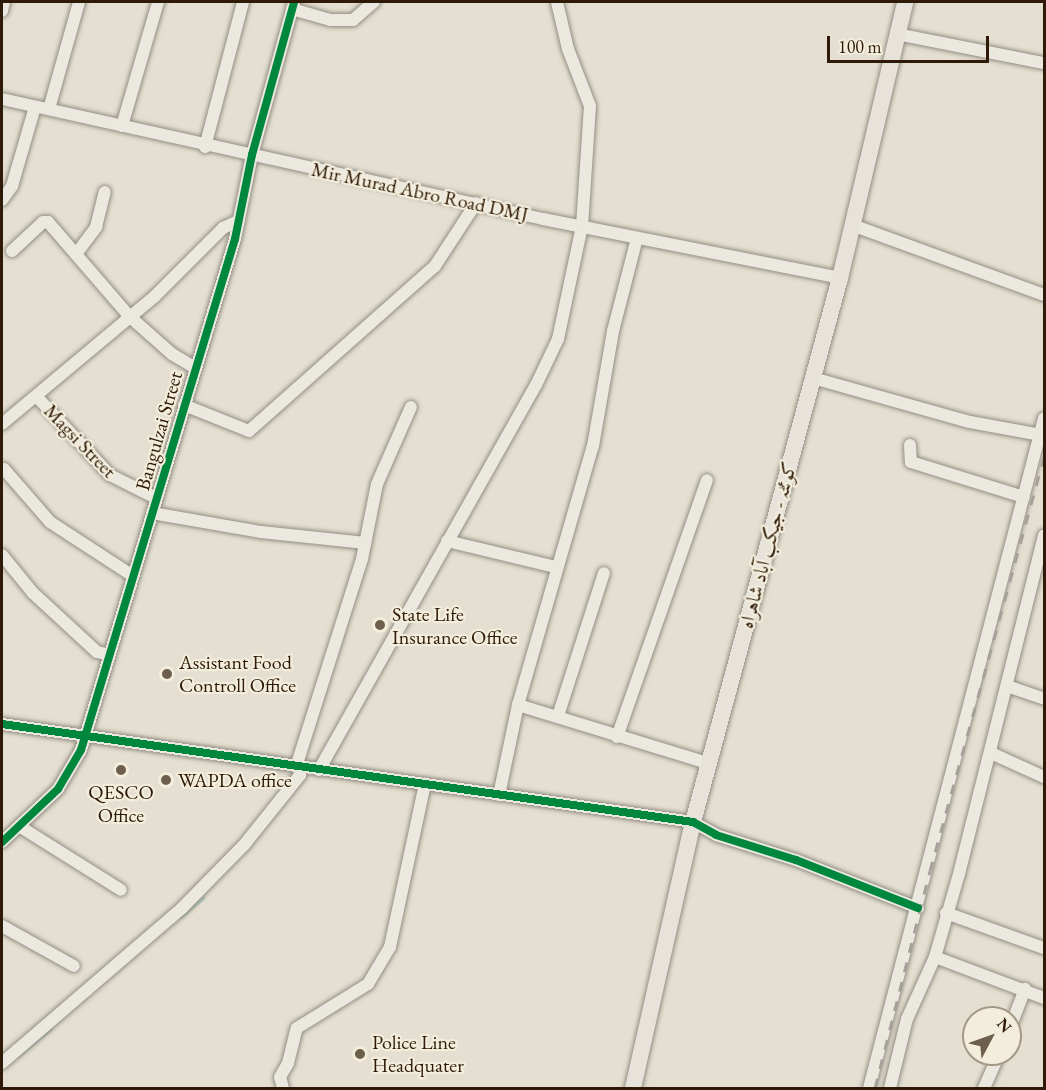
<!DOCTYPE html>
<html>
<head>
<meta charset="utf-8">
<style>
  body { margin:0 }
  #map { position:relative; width:1046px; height:1090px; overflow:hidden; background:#e4dfd1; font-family:"EB Garamond",Amiri,serif }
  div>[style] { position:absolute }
  .stream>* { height:3px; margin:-1.5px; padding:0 1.5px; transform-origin:1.5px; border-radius:1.5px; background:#b0c8bb }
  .roads { filter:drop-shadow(0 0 2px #938e83) drop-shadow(0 0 2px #938e83) }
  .minor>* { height:12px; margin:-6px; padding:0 6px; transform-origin:6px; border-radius:6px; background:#ebe8e0 }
  .highway>* { height:16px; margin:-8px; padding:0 8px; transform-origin:8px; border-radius:8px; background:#e7e3db }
  .rail>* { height:3px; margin-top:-1.5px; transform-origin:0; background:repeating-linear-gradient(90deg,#a5a19a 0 10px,transparent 0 20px) }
  .cycleway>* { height:8px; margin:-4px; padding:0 4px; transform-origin:4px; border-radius:4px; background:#00873e }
  .dots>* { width:16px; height:16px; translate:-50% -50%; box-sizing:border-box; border:3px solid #f3eddc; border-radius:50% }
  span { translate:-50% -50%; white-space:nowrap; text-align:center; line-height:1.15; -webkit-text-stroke:4.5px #f3eddc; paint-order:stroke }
  .street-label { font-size:20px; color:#2e1a06 }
  .poi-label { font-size:20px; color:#2e1a06 }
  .left { translate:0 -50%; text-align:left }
  .frame { position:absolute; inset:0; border:3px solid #2e1a06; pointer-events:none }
  .north { position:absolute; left:962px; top:1006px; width:60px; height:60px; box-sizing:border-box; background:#f3eddc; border:2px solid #a49986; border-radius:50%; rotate:49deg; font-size:16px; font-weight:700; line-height:24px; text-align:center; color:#2e1a06 }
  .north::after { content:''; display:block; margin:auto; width:21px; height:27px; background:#6e5f4d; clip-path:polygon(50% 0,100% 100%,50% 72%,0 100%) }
  .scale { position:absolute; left:827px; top:36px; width:162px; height:27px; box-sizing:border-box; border:3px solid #2e1a06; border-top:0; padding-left:8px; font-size:18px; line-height:21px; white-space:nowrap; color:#2e1a06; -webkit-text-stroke:4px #f3eddc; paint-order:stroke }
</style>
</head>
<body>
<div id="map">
  <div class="stream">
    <i style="left:181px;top:917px;width:30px;rotate:-41deg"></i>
    <i style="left:17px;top:1057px;width:44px;rotate:-39.5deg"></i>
  </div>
  <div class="roads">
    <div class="minor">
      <i style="left:292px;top:9px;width:40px;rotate:16deg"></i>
      <i style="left:330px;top:20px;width:23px"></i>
      <i style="left:353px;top:20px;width:28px;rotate:-41deg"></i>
      <i style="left:2px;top:11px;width:9px;rotate:-77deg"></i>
      <i style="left:897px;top:34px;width:150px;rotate:11.2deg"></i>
      <i style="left:2px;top:99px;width:554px;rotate:12.51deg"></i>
      <i style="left:543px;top:219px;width:303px;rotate:11.2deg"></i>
      <i style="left:49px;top:109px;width:111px;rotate:-74.3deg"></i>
      <i style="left:122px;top:126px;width:129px;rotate:-73.8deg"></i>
      <i style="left:205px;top:147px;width:150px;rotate:-75.3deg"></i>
      <i style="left:2px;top:200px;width:17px;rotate:-54deg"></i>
      <i style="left:12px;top:186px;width:82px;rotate:-73.8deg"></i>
      <i style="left:852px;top:225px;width:204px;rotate:20deg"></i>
      <i style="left:12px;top:251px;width:42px;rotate:-43.1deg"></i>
      <i style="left:43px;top:222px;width:5px"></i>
      <i style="left:48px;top:222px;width:124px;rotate:49.2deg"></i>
      <i style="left:129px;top:316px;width:57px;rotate:41.5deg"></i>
      <i style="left:172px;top:354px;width:27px;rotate:31deg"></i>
      <i style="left:76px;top:254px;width:34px;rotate:-53deg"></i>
      <i style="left:96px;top:227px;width:36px;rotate:-76deg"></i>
      <i style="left:813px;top:378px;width:163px;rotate:15.7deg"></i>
      <i style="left:970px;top:422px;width:72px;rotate:10.4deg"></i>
      <i style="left:37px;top:397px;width:107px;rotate:46.9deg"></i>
      <i style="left:110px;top:475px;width:51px;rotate:26.6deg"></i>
      <i style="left:184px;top:405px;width:70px;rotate:21.8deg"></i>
      <i style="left:249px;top:431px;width:249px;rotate:-41.6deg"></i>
      <i style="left:435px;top:266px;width:75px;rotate:-56.9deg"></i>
      <i style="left:2px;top:424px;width:199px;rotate:-39.9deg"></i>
      <i style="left:155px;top:296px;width:96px;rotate:-45deg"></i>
      <i style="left:223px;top:228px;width:17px;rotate:-25deg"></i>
      <i style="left:910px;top:445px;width:17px;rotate:87deg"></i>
      <i style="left:911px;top:462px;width:118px;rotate:17.2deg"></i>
      <i style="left:4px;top:469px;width:70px;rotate:49deg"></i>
      <i style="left:50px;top:522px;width:99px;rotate:33deg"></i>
      <i style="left:152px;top:513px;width:111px;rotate:9.9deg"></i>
      <i style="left:261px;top:532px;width:105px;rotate:6deg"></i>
      <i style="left:447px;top:541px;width:111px;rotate:13.5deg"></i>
      <i style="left:2px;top:555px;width:49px;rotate:50.8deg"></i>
      <i style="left:33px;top:593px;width:87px;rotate:42.7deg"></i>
      <i style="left:97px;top:652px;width:13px;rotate:13deg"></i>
      <i style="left:1007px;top:686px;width:39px;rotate:19deg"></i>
      <i style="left:518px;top:705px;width:199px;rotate:17deg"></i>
      <i style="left:558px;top:716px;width:150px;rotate:-72.2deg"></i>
      <i style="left:2px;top:724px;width:698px;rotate:8.07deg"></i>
      <i style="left:693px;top:822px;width:26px;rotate:29deg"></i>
      <i style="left:716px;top:835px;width:84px;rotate:17.4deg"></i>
      <i style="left:796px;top:860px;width:131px;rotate:21.5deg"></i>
      <i style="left:617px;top:737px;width:272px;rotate:-70.7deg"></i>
      <i style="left:991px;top:753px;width:58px;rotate:24.4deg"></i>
      <i style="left:296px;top:767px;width:218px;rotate:-72.4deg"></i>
      <i style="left:362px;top:559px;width:76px;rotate:-78.7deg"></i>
      <i style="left:377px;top:484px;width:84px;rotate:-66.2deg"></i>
      <i style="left:319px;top:770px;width:442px;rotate:-60.6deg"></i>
      <i style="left:536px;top:385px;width:51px;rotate:-64.4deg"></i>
      <i style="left:558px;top:339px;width:116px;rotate:-78deg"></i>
      <i style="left:582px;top:226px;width:120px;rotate:-86.2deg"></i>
      <i style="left:590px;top:106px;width:61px;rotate:-111.1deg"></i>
      <i style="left:568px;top:49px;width:48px;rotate:-103.2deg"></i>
      <i style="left:499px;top:795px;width:92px;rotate:-78.1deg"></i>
      <i style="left:518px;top:705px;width:270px;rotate:-73.9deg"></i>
      <i style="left:593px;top:446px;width:117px;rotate:-80.1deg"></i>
      <i style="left:613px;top:331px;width:96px;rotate:-75.5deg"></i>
      <i style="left:19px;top:826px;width:120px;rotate:32.1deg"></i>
      <i style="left:2px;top:842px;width:77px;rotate:-43.4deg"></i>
      <i style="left:58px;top:789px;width:45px;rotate:-59.5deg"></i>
      <i style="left:81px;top:750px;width:534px;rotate:-73.23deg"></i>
      <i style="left:235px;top:239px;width:86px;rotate:-78.6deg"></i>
      <i style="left:252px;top:155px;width:159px;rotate:-74.6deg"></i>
      <i style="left:946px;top:913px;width:104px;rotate:19.7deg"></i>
      <i style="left:2px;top:926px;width:82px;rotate:29.1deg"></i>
      <i style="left:935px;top:957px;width:116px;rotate:20.6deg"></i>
      <i style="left:1010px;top:1028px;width:42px;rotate:-69deg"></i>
      <i style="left:2px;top:1063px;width:238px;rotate:-40.7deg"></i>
      <i style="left:182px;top:908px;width:88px;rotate:-45.5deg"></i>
      <i style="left:244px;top:845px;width:90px;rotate:-51.3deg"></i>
      <i style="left:300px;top:775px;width:7px;rotate:-82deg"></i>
      <i style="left:283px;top:1088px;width:11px;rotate:-105deg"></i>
      <i style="left:280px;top:1077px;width:16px;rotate:-60deg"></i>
      <i style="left:288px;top:1063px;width:36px;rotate:-76deg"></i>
      <i style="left:297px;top:1028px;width:84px;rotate:-31.8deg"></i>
      <i style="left:368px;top:984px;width:43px;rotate:-59.3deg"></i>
      <i style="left:390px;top:947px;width:167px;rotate:-77.9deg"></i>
      <i style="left:869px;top:1088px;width:692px;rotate:-75.36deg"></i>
      <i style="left:890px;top:1088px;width:71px;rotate:-76.2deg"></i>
      <i style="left:907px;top:1019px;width:68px;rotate:-65.7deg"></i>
      <i style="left:935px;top:957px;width:86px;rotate:-73.9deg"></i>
      <i style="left:959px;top:874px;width:349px;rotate:-75.9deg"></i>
      <i style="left:984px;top:1088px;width:37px;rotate:-66deg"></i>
    </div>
    <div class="highway">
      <i style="left:633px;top:1088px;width:273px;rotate:-77.3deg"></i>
      <i style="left:693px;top:822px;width:564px;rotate:-74.88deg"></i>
      <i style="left:840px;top:278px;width:284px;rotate:-76.7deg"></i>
    </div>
  </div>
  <div class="rail">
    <i style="left:875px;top:1088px;width:224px;rotate:-75.8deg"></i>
    <i style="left:930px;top:871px;width:429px;rotate:-74.6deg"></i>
  </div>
  <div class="cycleway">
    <i style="left:2px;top:724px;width:698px;rotate:8.07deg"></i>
    <i style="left:693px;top:822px;width:26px;rotate:29deg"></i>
    <i style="left:716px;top:835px;width:84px;rotate:17.4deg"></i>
    <i style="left:796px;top:860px;width:131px;rotate:21.5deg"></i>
    <i style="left:2px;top:842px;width:77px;rotate:-43.4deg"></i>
    <i style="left:58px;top:789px;width:45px;rotate:-59.5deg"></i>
    <i style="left:81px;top:750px;width:534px;rotate:-73.23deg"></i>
    <i style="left:235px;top:239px;width:86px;rotate:-78.6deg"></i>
    <i style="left:252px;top:155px;width:159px;rotate:-74.6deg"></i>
  </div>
  <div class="dots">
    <i style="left:380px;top:625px;background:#6e5f4d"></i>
    <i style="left:167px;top:674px;background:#6e5f4d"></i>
    <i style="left:121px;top:770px;background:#6e5f4d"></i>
    <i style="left:166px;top:780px;background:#6e5f4d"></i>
    <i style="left:360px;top:1054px;background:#6e5f4d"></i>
  </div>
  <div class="street-label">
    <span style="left:420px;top:192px;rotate:12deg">Mir Murad Abro Road DMJ</span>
    <span style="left:159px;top:431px;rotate:-74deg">Bangulzai Street</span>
    <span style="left:80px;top:441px;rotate:46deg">Magsi Street</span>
    <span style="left:768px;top:545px;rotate:-75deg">کوئٹہ - جیکب آباد شاہراہ</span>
  </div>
  <div class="poi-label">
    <span class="left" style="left:392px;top:626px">State Life<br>Insurance Office</span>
    <span class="left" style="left:179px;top:674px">Assistant Food<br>Controll Office</span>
    <span class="left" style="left:178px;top:780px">WAPDA office</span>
    <span style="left:121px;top:804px">QESCO<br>Office</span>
    <span class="left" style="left:372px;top:1054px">Police Line<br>Headquater</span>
  </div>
  <div class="frame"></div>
  <div class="north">N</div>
  <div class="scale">100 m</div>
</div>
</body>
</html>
